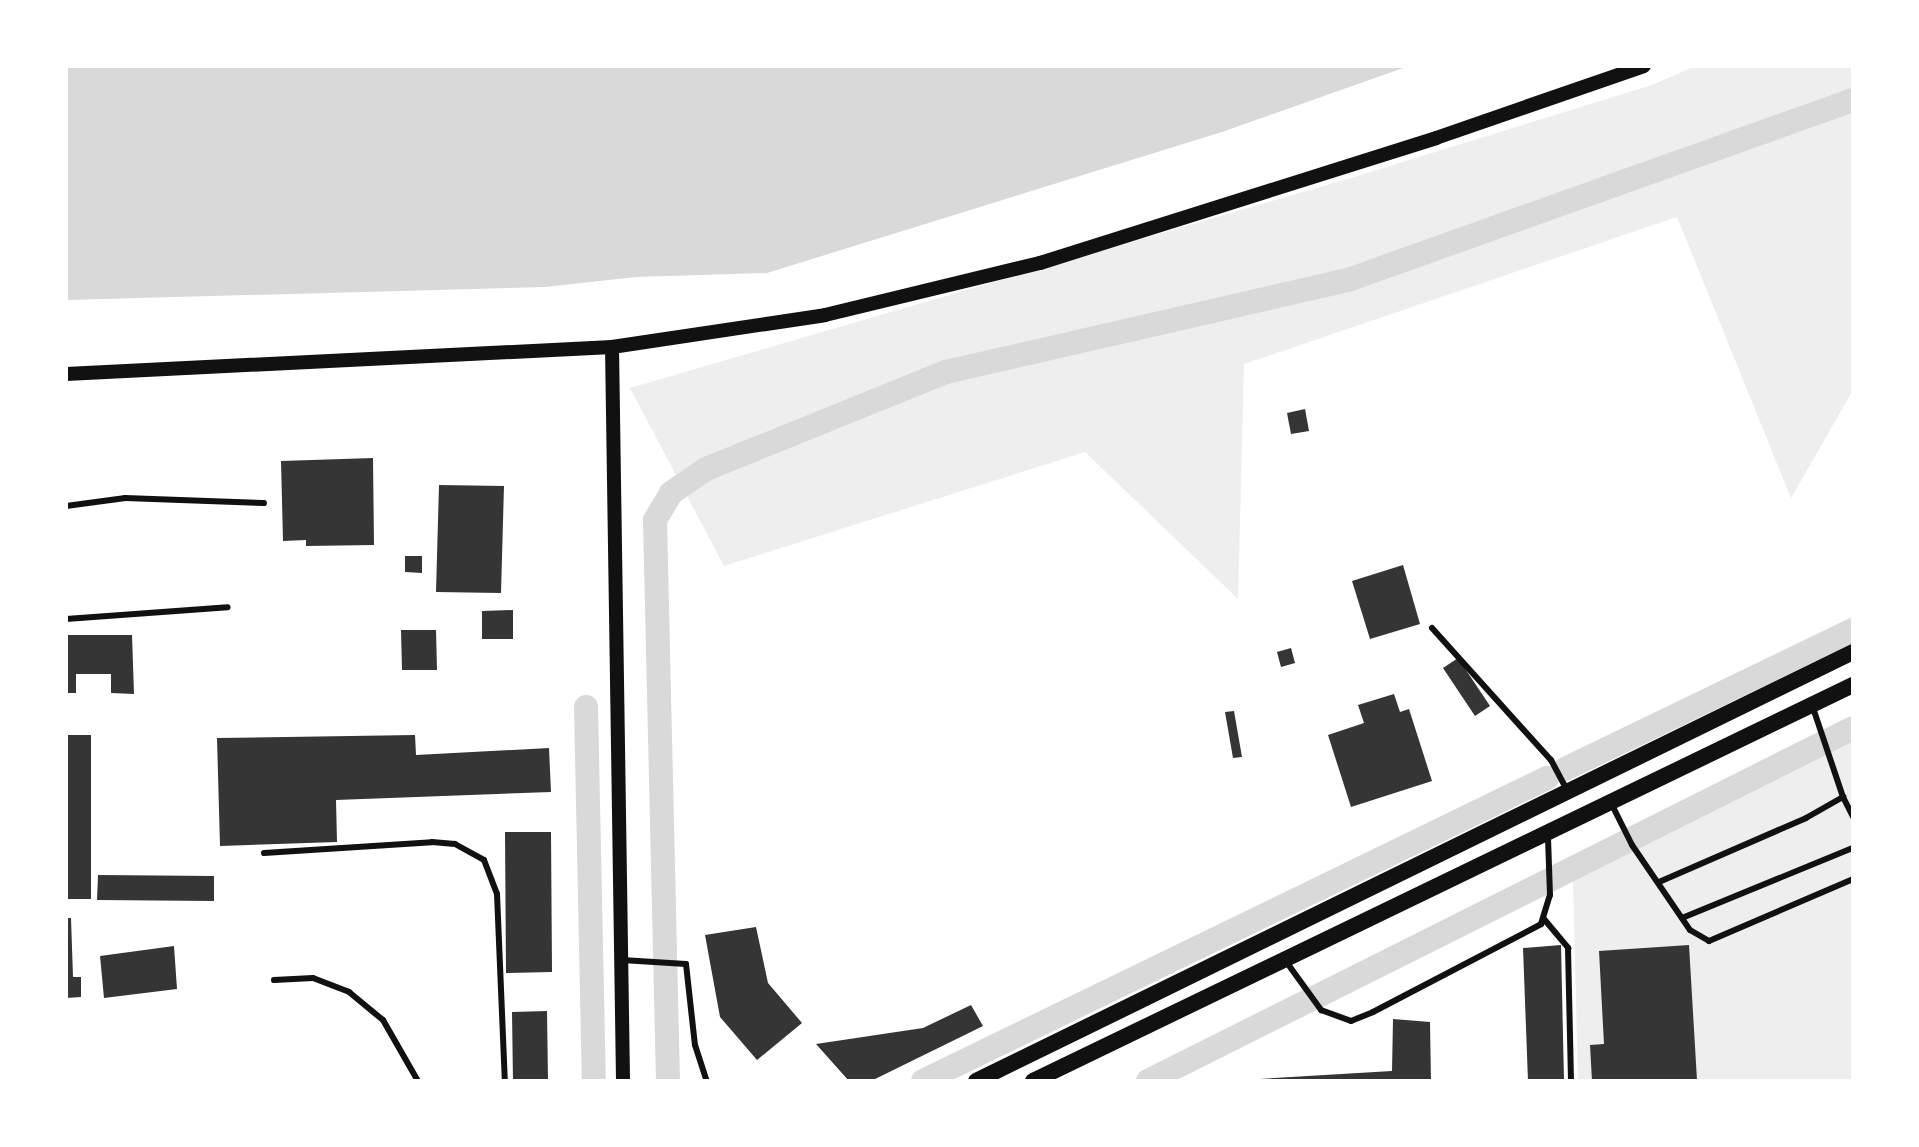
<!DOCTYPE html>
<html>
<head>
<meta charset="utf-8">
<style>
  body { margin:0 }
  #map { position:relative; width:1919px; height:1147px; overflow:hidden; background:#fff; font-family:"Open Sans",sans-serif }
  div>[style] { position:absolute }
  .green>* { inset:0; background:#eee }
  .water>* { inset:0; background:#d9d9d9 }
  .canal>* { height:24px; margin:-12px; padding:0 12px; transform-origin:12px; border-radius:12px; background:#d9d9d9 }
  .building>* { inset:0; background:#353535 }
  .service>* { height:6px; margin:-3px; padding:0 3px; transform-origin:3px; border-radius:3px; background:#111 }
  .tertiary>* { height:14px; margin:-7px; padding:0 7px; transform-origin:7px; border-radius:7px; background:#111 }
  .secondary>* { height:16px; margin:-8px; padding:0 8px; transform-origin:8px; border-radius:8px; background:#111 }
  span { translate:-50% -50%; white-space:nowrap; text-align:center; line-height:1.15; -webkit-text-stroke:8px #fff; paint-order:stroke }
  .frame { position:absolute; inset:0; border:68px solid #fff; pointer-events:none }
</style>
</head>
<body>
<div id="map">
  <div class="green">
    <i style="clip-path:polygon(1696px 66px,1853px 66px,1853px 390px,1791px 498px,1677px 217px,1244px 364px,1238px 599px,1085px 452px,724px 566px,630px 388px,1351px 178px,1652px 85px)"></i>
    <i style="clip-path:polygon(1853px 738px,1853px 1081px,1578px 1081px,1573px 878px)"></i>
  </div>
  <div class="water">
    <i style="clip-path:polygon(66px 66px,1409px 66px,1222px 132px,767px 273px,636px 277px,545px 287px,66px 300px)"></i>
  </div>
  <div class="canal">
    <i style="left:586px;top:707px;width:374px;rotate:88.8deg"></i>
    <i style="left:1565px;top:769px;width:320px;rotate:-25.8deg"></i>
    <i style="left:668px;top:1081px;width:561px;rotate:-91.33deg"></i>
    <i style="left:655px;top:520px;width:31px;rotate:-59deg"></i>
    <i style="left:671px;top:493px;width:42px;rotate:-34.4deg"></i>
    <i style="left:706px;top:469px;width:259px;rotate:-22deg"></i>
    <i style="left:946px;top:372px;width:412px;rotate:-12.9deg"></i>
    <i style="left:1348px;top:280px;width:536px;rotate:-19.62deg"></i>
    <i style="left:923px;top:1081px;width:694px;rotate:-25.9deg"></i>
    <i style="left:1148px;top:1081px;width:788px;rotate:-26.6deg"></i>
  </div>
  <div class="building">
    <i style="clip-path:polygon(1305px 409px,1309px 431px,1291px 434px,1287px 413px)"></i>
    <i style="clip-path:polygon(373px 458px,374px 545px,306px 546px,306px 540px,283px 541px,281px 461px)"></i>
    <i style="clip-path:polygon(439px 485px,504px 486px,501px 593px,436px 592px)"></i>
    <i style="clip-path:polygon(405px 556px,422px 556px,422px 573px,405px 572px)"></i>
    <i style="clip-path:polygon(1403px 565px,1420px 624px,1370px 639px,1352px 581px)"></i>
    <i style="clip-path:polygon(513px 610px,513px 639px,482px 639px,482px 611px)"></i>
    <i style="clip-path:polygon(401px 630px,436px 630px,437px 670px,402px 670px)"></i>
    <i style="clip-path:polygon(66px 635px,132px 635px,134px 694px,111px 693px,111px 674px,76px 674px,76px 693px,66px 693px)"></i>
    <i style="clip-path:polygon(1291px 648px,1295px 663px,1281px 667px,1277px 652px)"></i>
    <i style="clip-path:polygon(1458px 658px,1490px 706px,1475px 716px,1443px 668px)"></i>
    <i style="clip-path:polygon(1394px 694px,1400px 712px,1409px 709px,1432px 781px,1351px 807px,1328px 735px,1364px 723px,1358px 705px)"></i>
    <i style="clip-path:polygon(1234px 711px,1242px 757px,1233px 758px,1225px 712px)"></i>
    <i style="clip-path:polygon(66px 735px,91px 735px,91px 899px,66px 899px)"></i>
    <i style="clip-path:polygon(415px 735px,416px 755px,549px 748px,551px 792px,336px 800px,337px 842px,220px 846px,217px 738px)"></i>
    <i style="clip-path:polygon(505px 832px,551px 832px,552px 972px,506px 973px)"></i>
    <i style="clip-path:polygon(98px 875px,214px 876px,214px 901px,97px 900px)"></i>
    <i style="clip-path:polygon(66px 918px,71px 918px,73px 977px,81px 977px,81px 997px,66px 998px)"></i>
    <i style="clip-path:polygon(756px 927px,768px 983px,802px 1023px,757px 1060px,720px 1017px,705px 935px)"></i>
    <i style="clip-path:polygon(1561px 945px,1564px 1081px,1528px 1081px,1523px 948px)"></i>
    <i style="clip-path:polygon(1689px 945px,1697px 1080px,1592px 1081px,1590px 1045px,1604px 1044px,1599px 951px)"></i>
    <i style="clip-path:polygon(174px 946px,177px 989px,104px 998px,100px 956px)"></i>
    <i style="clip-path:polygon(971px 1005px,983px 1026px,871px 1081px,849px 1081px,816px 1044px,923px 1028px)"></i>
    <i style="clip-path:polygon(547px 1011px,548px 1081px,513px 1081px,512px 1012px)"></i>
    <i style="clip-path:polygon(1393px 1019px,1430px 1022px,1431px 1081px,1226px 1081px,1392px 1071px)"></i>
  </div>
  <div class="service">
    <i style="left:66px;top:506px;width:60px;rotate:-7.7deg"></i>
    <i style="left:125px;top:498px;width:139px;rotate:2.1deg"></i>
    <i style="left:66px;top:619px;width:162px;rotate:-4.2deg"></i>
    <i style="left:1432px;top:628px;width:178px;rotate:48deg"></i>
    <i style="left:1551px;top:760px;width:32px;rotate:62deg"></i>
    <i style="left:1843px;top:797px;width:22px;rotate:63deg"></i>
    <i style="left:1611px;top:803px;width:47px;rotate:63.4deg"></i>
    <i style="left:1632px;top:845px;width:103px;rotate:55.7deg"></i>
    <i style="left:1690px;top:930px;width:22px;rotate:30deg"></i>
    <i style="left:1709px;top:941px;width:157px;rotate:-23.3deg"></i>
    <i style="left:264px;top:853px;width:168px;rotate:-3.7deg"></i>
    <i style="left:432px;top:842px;width:23px;rotate:5deg"></i>
    <i style="left:455px;top:844px;width:33px;rotate:29deg"></i>
    <i style="left:484px;top:860px;width:36px;rotate:69deg"></i>
    <i style="left:497px;top:894px;width:187px;rotate:87.6deg"></i>
    <i style="left:1659px;top:882px;width:160px;rotate:-23.5deg"></i>
    <i style="left:1806px;top:818px;width:43px;rotate:-29.6deg"></i>
    <i style="left:1843px;top:797px;width:94px;rotate:-108.6deg"></i>
    <i style="left:1682px;top:918px;width:185px;rotate:-22.3deg"></i>
    <i style="left:1544px;top:919px;width:38px;rotate:50deg"></i>
    <i style="left:1568px;top:948px;width:133px;rotate:88.7deg"></i>
    <i style="left:622px;top:960px;width:64px;rotate:3.6deg"></i>
    <i style="left:686px;top:964px;width:81px;rotate:83.7deg"></i>
    <i style="left:695px;top:1045px;width:38px;rotate:72deg"></i>
    <i style="left:1285px;top:960px;width:62px;rotate:54.2deg"></i>
    <i style="left:1321px;top:1010px;width:32px;rotate:20deg"></i>
    <i style="left:1351px;top:1021px;width:24px;rotate:-22deg"></i>
    <i style="left:1373px;top:1012px;width:190px;rotate:-27.6deg"></i>
    <i style="left:1541px;top:924px;width:30px;rotate:-73deg"></i>
    <i style="left:1550px;top:895px;width:58px;rotate:-92deg"></i>
    <i style="left:274px;top:980px;width:39px;rotate:-3deg"></i>
    <i style="left:313px;top:978px;width:39px;rotate:21deg"></i>
    <i style="left:349px;top:992px;width:44px;rotate:39.5deg"></i>
    <i style="left:383px;top:1020px;width:70px;rotate:60.2deg"></i>
  </div>
  <div class="tertiary">
    <i style="left:612px;top:347px;width:734px;rotate:89.14deg"></i>
    <i style="left:66px;top:374px;width:547px;rotate:-2.83deg"></i>
    <i style="left:612px;top:347px;width:215px;rotate:-8.5deg"></i>
    <i style="left:825px;top:315px;width:221px;rotate:-13.6deg"></i>
    <i style="left:1040px;top:263px;width:415px;rotate:-17.5deg"></i>
    <i style="left:1436px;top:138px;width:220px;rotate:-19.1deg"></i>
  </div>
  <div class="secondary">
    <i style="left:976px;top:1081px;width:976px;rotate:-26.07deg"></i>
    <i style="left:1033px;top:1081px;width:911px;rotate:-25.78deg"></i>
  </div>
  <div class="frame"></div>
</div>
</body>
</html>
